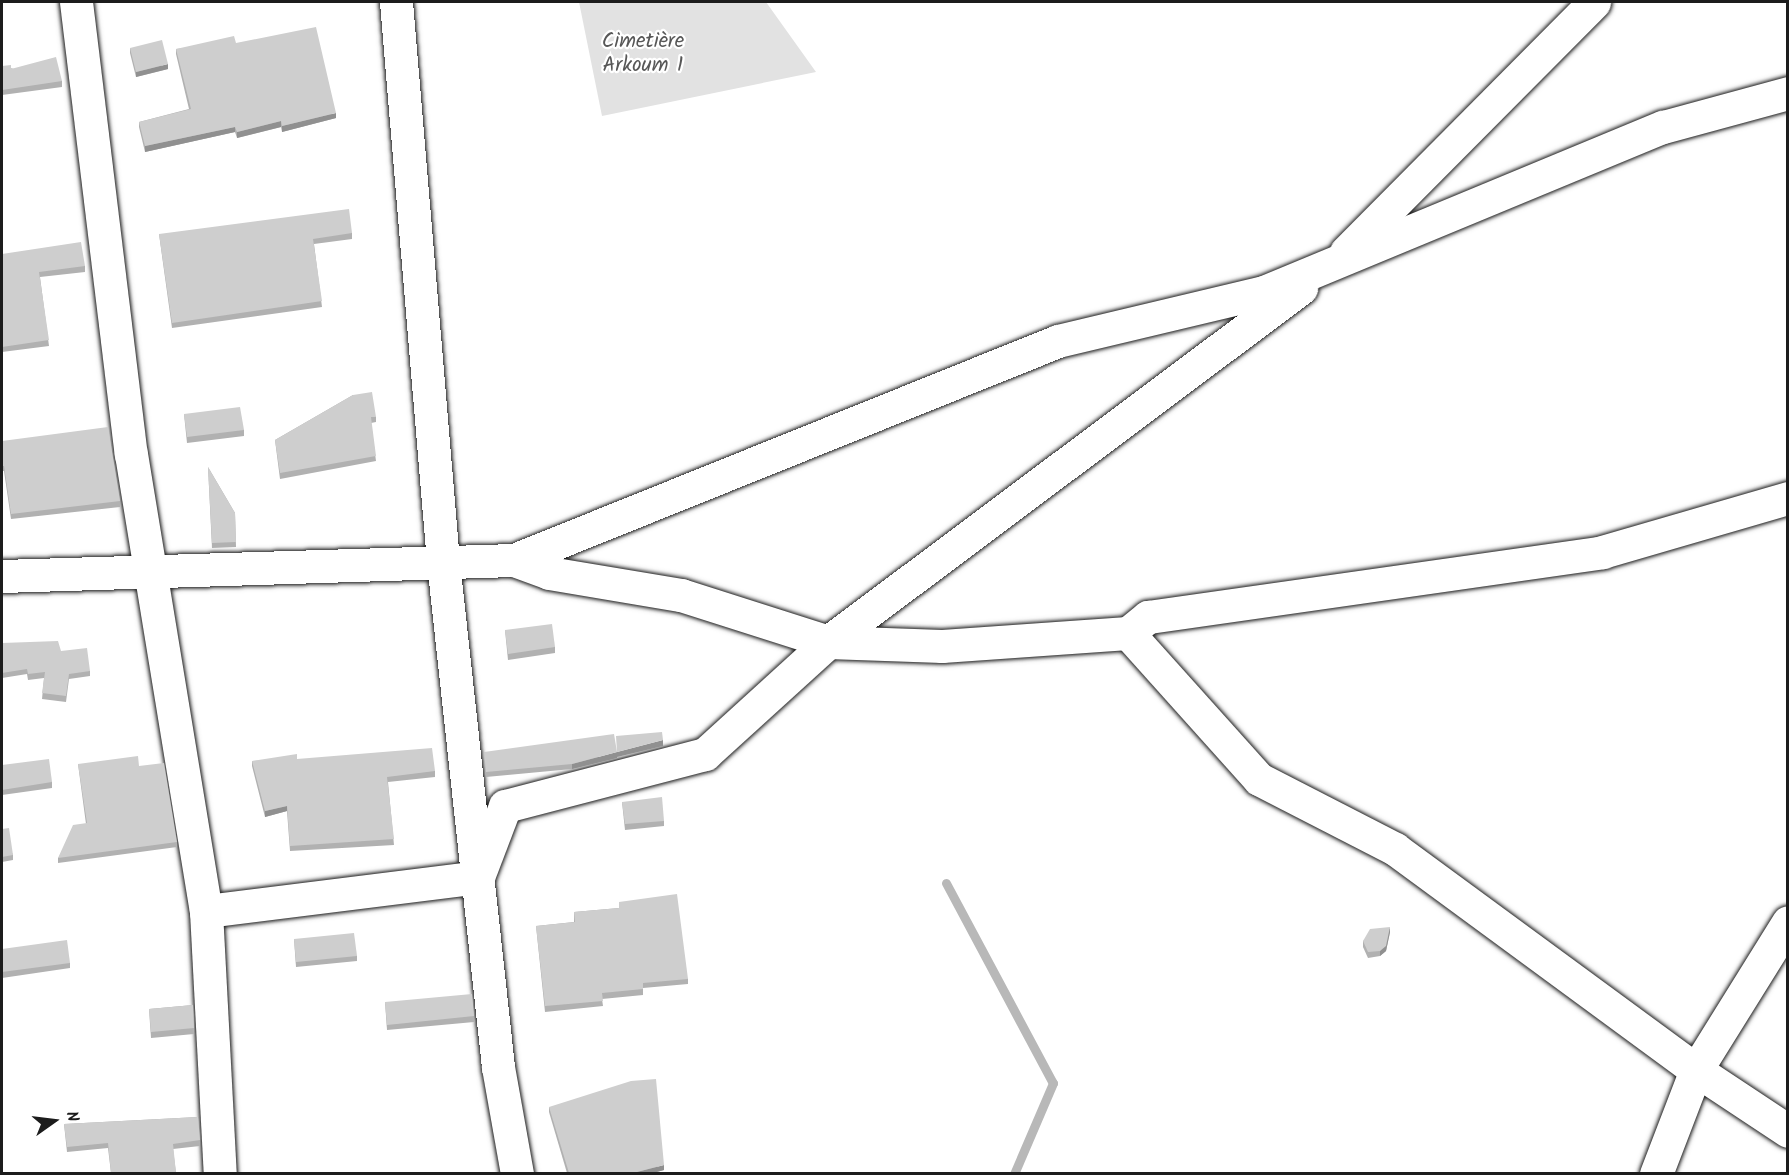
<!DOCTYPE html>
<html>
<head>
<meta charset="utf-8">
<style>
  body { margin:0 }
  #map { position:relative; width:1789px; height:1175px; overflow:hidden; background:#fff; font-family:Kalam,sans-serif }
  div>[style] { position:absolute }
  .green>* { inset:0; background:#e2e2e2 }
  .stream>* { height:9px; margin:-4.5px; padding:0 4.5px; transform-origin:4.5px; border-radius:4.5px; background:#b8b8b8 }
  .roads { filter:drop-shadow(0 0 2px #1c1c1c) drop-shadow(0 0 2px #1c1c1c) }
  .minor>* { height:33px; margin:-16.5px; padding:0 16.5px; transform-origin:16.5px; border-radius:16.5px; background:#fff }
  .wall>* { inset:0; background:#b1b1b1 }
  .shaded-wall>* { inset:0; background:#909090 }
  .building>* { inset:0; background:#cecece }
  span { translate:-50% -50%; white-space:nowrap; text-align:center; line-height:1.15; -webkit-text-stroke:4.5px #fff; paint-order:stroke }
  .park-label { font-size:21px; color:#575757 }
  .frame { position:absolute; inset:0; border:3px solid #1c1c1c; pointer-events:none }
  .north { position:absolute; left:24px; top:1091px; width:60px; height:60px; -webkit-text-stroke:4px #fff; paint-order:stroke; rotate:76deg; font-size:16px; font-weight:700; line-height:24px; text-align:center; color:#1c1c1c }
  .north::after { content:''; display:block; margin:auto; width:21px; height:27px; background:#1c1c1c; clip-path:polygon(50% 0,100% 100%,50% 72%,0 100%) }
</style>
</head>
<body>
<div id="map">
  <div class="green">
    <i style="clip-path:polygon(579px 2px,766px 2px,816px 72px,602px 116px)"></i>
  </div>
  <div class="stream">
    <i style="left:946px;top:883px;width:227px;rotate:61.9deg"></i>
    <i style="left:1053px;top:1083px;width:99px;rotate:113.2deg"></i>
  </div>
  <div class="roads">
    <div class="minor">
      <i style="left:76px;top:2px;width:455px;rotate:83.1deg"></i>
      <i style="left:131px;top:454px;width:463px;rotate:80.7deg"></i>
      <i style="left:206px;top:911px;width:263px;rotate:87deg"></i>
      <i style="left:396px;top:2px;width:562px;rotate:85.2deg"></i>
      <i style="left:443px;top:562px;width:508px;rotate:83.78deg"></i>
      <i style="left:498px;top:1067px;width:109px;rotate:79.9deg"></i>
      <i style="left:1346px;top:252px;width:352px;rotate:-45.2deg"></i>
      <i style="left:514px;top:560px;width:37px;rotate:20deg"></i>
      <i style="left:549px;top:573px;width:134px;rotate:9.5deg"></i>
      <i style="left:681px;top:595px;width:154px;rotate:17.7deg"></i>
      <i style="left:828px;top:642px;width:114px;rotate:2deg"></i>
      <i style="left:942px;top:646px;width:186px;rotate:-4deg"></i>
      <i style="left:1128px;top:633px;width:26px;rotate:-39deg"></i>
      <i style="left:1148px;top:617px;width:459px;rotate:-8.1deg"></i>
      <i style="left:1602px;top:552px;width:194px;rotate:-16.2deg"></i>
      <i style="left:2px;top:576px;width:512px;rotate:-1.79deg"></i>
      <i style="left:514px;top:560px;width:586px;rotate:-21.93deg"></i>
      <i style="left:1058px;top:341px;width:212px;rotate:-13.4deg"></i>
      <i style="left:1264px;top:292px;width:432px;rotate:-22.5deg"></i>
      <i style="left:1663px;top:127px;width:130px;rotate:-15.2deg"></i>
      <i style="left:1128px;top:633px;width:196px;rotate:48.1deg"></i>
      <i style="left:1259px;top:779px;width:153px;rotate:27.2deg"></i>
      <i style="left:1395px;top:849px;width:373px;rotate:36.3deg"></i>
      <i style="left:1696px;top:1070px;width:110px;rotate:33.5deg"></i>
      <i style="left:206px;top:911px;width:274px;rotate:-7.1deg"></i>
      <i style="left:478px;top:877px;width:76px;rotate:-69.2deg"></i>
      <i style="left:505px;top:806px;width:207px;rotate:-14.6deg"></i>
      <i style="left:705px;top:754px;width:166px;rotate:-42.3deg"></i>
      <i style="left:828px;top:642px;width:591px;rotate:-36.81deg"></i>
      <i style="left:1656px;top:1174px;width:111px;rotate:-69deg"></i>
      <i style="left:1696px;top:1070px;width:174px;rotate:-58.1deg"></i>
    </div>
  </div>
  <div class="wall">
    <i style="clip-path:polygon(236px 43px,336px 118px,282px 132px,281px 127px,237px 138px,235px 132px,145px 152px,139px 127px,139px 122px,189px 109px,176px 54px,176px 49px)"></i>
    <i style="clip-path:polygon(130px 48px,168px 69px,136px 77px,130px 53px)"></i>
    <i style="clip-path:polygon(2px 66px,62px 81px,62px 87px,2px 95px)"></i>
    <i style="clip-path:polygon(352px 233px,352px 239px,314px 244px,322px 307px,172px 328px,159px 234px)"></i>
    <i style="clip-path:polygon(2px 254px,85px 266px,85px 272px,40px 277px,49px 346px,2px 352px)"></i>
    <i style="clip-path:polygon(353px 395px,376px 417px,376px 422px,371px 423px,376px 461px,280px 479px,275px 440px)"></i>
    <i style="clip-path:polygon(184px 414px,244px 430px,244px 436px,187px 443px)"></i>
    <i style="clip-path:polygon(2px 441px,120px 501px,120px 507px,11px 519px,4px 471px,2px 471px)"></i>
    <i style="clip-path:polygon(208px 467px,235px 513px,236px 547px,212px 548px)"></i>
    <i style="clip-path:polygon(505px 630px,555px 647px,555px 653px,508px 660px)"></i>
    <i style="clip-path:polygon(2px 643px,61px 651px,90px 671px,90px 676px,69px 679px,66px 702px,42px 699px,44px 678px,28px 680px,27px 674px,2px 678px)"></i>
    <i style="clip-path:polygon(484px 752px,617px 758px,572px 769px,486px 777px)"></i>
    <i style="clip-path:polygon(297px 759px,435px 771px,435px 777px,388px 782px,394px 845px,290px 851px,287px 811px,265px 817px,252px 766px,252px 761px)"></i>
    <i style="clip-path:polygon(78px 764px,139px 766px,177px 842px,177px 847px,58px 863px,58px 858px,86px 824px)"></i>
    <i style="clip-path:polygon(2px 765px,52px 782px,52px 788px,2px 795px)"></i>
    <i style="clip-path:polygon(622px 802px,664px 821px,664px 826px,625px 830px)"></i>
    <i style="clip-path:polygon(2px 829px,13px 855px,13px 860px,2px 862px)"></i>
    <i style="clip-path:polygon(619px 902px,688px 979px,688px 984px,643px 988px,643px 995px,602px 999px,603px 1006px,545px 1012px,536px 926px,574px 922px,574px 912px,619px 908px)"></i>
    <i style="clip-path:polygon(1390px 932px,1386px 951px,1380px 956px,1368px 958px,1363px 947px,1363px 941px)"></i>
    <i style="clip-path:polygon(294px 939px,357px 956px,357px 961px,296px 967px)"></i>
    <i style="clip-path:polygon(2px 949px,70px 963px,70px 968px,2px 978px)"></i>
    <i style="clip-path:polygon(385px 1002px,474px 1016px,474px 1022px,387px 1030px)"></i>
    <i style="clip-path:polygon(193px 1005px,194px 1034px,151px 1038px,149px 1009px)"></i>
    <i style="clip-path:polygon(549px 1107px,664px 1170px,653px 1173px,567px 1173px,549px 1112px)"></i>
    <i style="clip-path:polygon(198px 1117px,200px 1146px,173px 1149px,176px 1173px,111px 1173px,108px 1148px,67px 1152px,64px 1124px)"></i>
  </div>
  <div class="shaded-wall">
    <i style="clip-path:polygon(168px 64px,168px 69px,136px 77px,136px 72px)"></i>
    <i style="clip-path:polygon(336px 113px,336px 118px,282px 132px,282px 126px)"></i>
    <i style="clip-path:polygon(281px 121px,281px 127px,237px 138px,237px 132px)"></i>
    <i style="clip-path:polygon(235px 127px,235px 132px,145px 152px,145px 146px)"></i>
    <i style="clip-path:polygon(663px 740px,663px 746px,617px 757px,617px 752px)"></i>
    <i style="clip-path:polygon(617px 752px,617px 758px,572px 769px,572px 764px)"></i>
    <i style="clip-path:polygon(287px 806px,287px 811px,265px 817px,265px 811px)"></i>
    <i style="clip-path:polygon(1390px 927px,1390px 932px,1386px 951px,1380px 956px,1380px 951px)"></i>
    <i style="clip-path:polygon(664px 1165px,664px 1170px,653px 1173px,633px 1173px)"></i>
  </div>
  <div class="building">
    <i style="clip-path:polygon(316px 27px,336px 113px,282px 126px,281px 121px,237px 132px,235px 127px,145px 146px,139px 122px,191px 109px,176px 49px,234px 36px,236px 43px)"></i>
    <i style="clip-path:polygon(162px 40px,168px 64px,136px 72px,130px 48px)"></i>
    <i style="clip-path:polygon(56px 57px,62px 81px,2px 90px,2px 66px,11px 65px,11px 69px)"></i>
    <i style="clip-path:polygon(349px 209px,352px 233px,313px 239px,322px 301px,172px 323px,159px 234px)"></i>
    <i style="clip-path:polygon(81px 242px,85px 266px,39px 272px,49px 340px,2px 347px,2px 254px)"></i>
    <i style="clip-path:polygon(372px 392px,376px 417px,371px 417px,376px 456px,280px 473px,275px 440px,353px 395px)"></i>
    <i style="clip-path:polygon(240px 407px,244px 430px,187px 437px,184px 414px)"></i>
    <i style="clip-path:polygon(108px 427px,120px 501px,11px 514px,4px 466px,2px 466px,2px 441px)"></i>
    <i style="clip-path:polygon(208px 467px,235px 513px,236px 542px,212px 543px)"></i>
    <i style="clip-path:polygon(552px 624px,555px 647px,508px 654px,505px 630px)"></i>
    <i style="clip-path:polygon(58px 641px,61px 651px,87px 648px,90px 671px,69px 674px,66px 696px,42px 693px,45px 672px,28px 674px,27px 669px,2px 673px,2px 643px)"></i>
    <i style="clip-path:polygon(662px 732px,663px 740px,617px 752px,616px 736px)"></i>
    <i style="clip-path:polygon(614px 734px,617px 752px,572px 764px,486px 772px,484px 752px)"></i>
    <i style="clip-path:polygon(432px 748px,435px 771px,387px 777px,394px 839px,290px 846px,287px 806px,265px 811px,252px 761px,297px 754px,297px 759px)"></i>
    <i style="clip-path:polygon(138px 756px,139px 766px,164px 763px,177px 842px,58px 858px,73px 825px,87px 823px,78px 764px)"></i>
    <i style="clip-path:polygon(49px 759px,52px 782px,2px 790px,2px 765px)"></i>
    <i style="clip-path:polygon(662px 797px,664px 821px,625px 824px,622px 802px)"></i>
    <i style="clip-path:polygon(9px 828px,13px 855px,2px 857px,2px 829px)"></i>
    <i style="clip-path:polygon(677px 894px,688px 979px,643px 983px,643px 989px,602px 993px,603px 1001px,545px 1006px,536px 926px,575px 922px,574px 912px,619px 908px,619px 902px)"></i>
    <i style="clip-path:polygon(1390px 927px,1386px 946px,1380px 951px,1368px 952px,1363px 941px,1370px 929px)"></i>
    <i style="clip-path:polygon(354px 933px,357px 956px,296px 962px,294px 939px)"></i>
    <i style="clip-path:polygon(67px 940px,70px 963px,2px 972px,2px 949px)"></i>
    <i style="clip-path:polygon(472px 994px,474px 1016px,387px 1025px,385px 1002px)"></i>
    <i style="clip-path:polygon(193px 1005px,194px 1028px,151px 1032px,149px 1009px)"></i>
    <i style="clip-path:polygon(656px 1079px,664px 1165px,633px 1173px,569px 1173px,549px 1107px,631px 1081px)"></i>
    <i style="clip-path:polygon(198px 1117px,200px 1140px,173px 1144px,176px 1173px,111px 1173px,108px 1143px,67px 1147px,64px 1124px)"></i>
  </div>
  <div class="park-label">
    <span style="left:643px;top:54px">Cimetière<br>Arkoum 1</span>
  </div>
  <div class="frame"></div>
  <div class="north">N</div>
</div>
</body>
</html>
